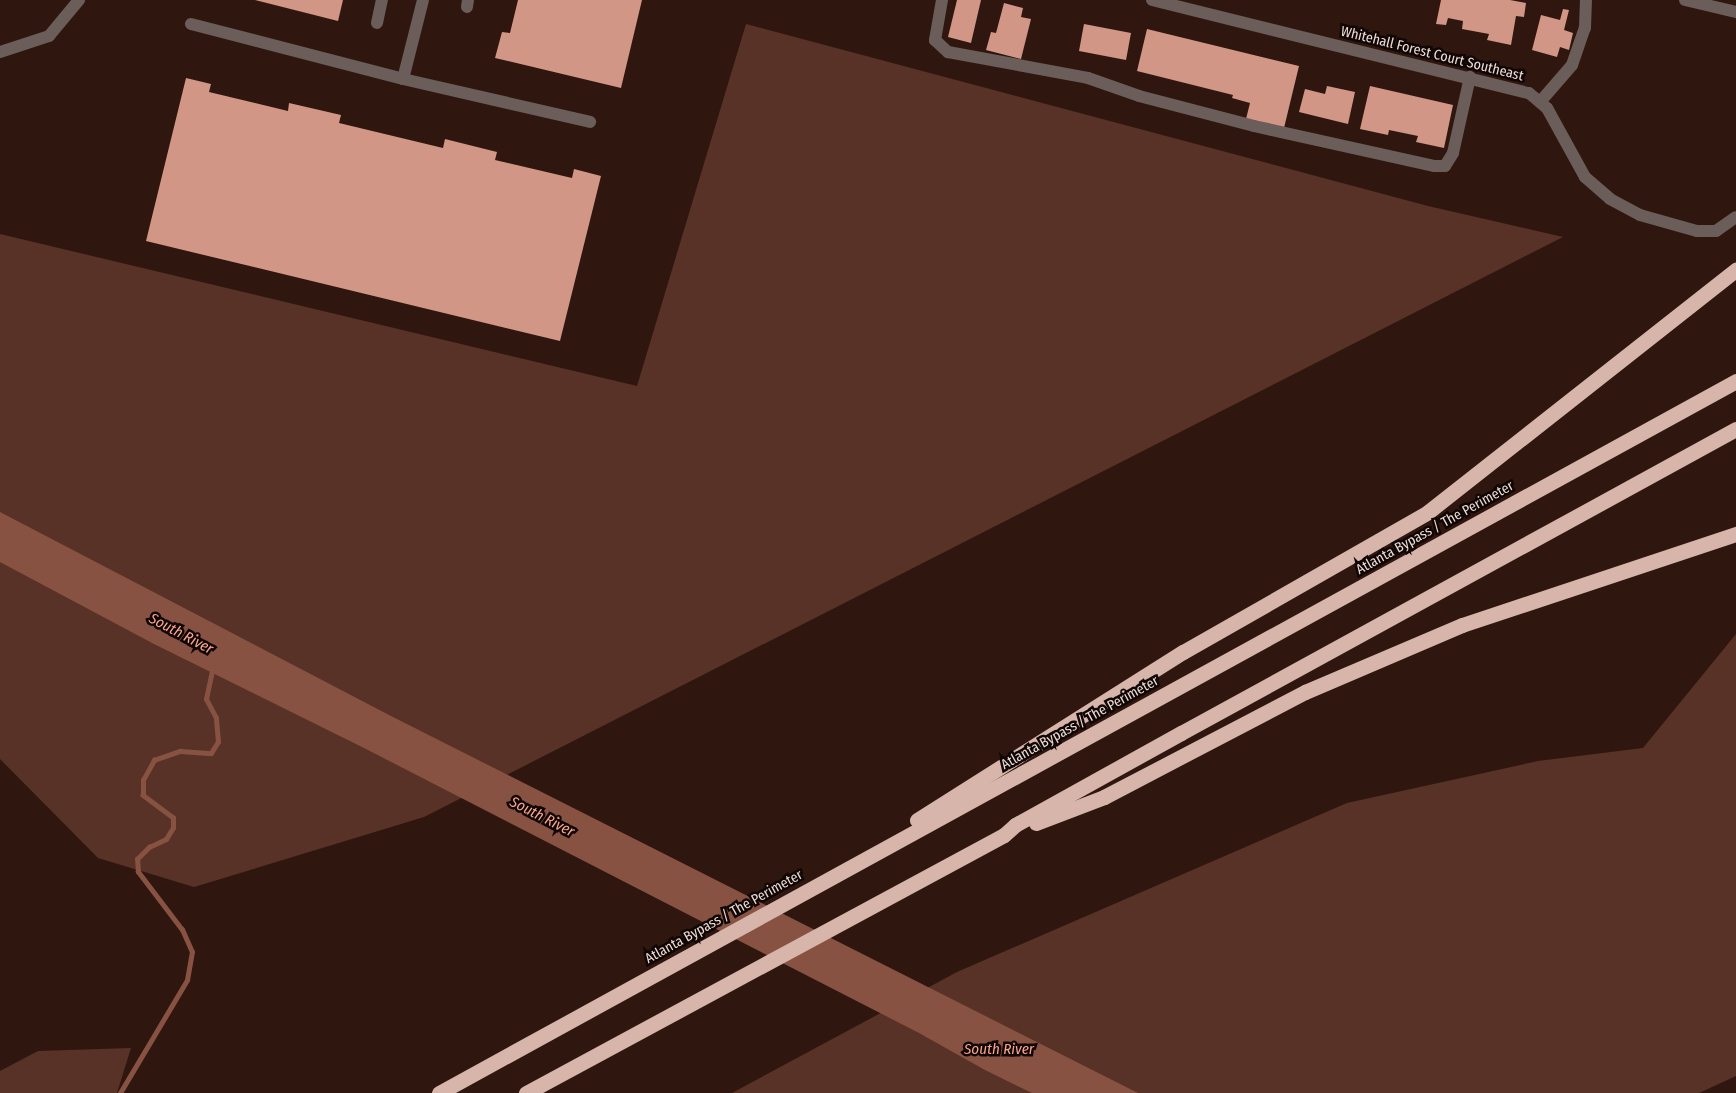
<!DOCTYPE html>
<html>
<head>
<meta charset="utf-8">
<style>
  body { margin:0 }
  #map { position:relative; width:1736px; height:1093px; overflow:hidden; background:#2f1710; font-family:"Fira Sans Condensed",sans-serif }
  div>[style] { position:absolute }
  .green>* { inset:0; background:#583227 }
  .water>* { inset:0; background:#885243 }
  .stream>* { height:4.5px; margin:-2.25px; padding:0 2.25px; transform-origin:2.25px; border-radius:2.25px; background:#885243 }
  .building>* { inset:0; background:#d29686 }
  .minor>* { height:12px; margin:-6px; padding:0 6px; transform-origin:6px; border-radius:6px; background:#6b5d59 }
  .highway>* { height:15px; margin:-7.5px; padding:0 7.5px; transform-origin:7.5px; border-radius:7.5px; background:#d7b5ab }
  span { translate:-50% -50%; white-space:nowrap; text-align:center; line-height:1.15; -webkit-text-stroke:5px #100604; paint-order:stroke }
  .street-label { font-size:14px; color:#eedcd7 }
  .water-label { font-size:15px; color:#faa68f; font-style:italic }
</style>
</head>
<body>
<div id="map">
  <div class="green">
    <i style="clip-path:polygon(746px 24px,1428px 206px,1563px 237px,424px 817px,194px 887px,98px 858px,0 759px,0 234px,637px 386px)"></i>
    <i style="clip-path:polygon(1736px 634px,1736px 1076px,1699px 1093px,732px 1093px,957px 972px,1347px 803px,1538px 761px,1643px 748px)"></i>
    <i style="clip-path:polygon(131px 1048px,117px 1093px,0 1093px,0 1071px,38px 1051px)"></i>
  </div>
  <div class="water">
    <i style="clip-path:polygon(0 512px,389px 715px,1138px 1093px,1032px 1093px,985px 1070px,919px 1033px,364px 748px,154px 644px,0 562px)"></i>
  </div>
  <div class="stream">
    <i style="left:120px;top:1093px;width:131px;rotate:-59.3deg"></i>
    <i style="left:187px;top:980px;width:28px;rotate:-80deg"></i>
    <i style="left:192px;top:952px;width:24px;rotate:-114deg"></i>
    <i style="left:182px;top:930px;width:73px;rotate:-127.2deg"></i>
    <i style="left:138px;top:872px;width:13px;rotate:-94deg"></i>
    <i style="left:137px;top:859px;width:17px;rotate:-45deg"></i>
    <i style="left:149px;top:847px;width:19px;rotate:-25deg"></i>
    <i style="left:166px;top:839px;width:13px;rotate:-58deg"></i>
    <i style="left:173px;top:828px;width:10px;rotate:-90deg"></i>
    <i style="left:173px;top:818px;width:38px;rotate:-143deg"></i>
    <i style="left:143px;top:795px;width:15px;rotate:-90deg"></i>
    <i style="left:143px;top:780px;width:23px;rotate:-61deg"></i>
    <i style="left:154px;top:760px;width:28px;rotate:-19deg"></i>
    <i style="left:180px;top:751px;width:31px;rotate:4deg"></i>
    <i style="left:211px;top:753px;width:13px;rotate:-58deg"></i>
    <i style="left:218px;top:742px;width:24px;rotate:-95deg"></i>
    <i style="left:216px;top:718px;width:21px;rotate:-118deg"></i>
    <i style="left:206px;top:699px;width:33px;rotate:-78deg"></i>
  </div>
  <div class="building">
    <i style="clip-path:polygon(255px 0,343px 0,338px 21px)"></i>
    <i style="clip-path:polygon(518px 0,642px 0,621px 88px,495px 58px,502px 32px,510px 33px)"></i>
    <i style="clip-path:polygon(957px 0,981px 0,971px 43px,948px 37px)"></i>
    <i style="clip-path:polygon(1441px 0,1510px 0,1526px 3px,1524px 17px,1516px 16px,1511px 45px,1487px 40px,1489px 34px,1462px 29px,1463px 21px,1448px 18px,1446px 25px,1436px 24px)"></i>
    <i style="clip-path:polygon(1004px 3px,1023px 8px,1021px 17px,1031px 19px,1021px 59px,986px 50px,991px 32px,996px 33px)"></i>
    <i style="clip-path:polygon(1563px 9px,1569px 10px,1564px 30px,1573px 33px,1569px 50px,1560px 47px,1557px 57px,1532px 50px,1541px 15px,1560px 20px)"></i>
    <i style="clip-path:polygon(1084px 24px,1131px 33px,1126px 60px,1079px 51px)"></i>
    <i style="clip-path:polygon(1147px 29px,1299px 66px,1284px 128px,1246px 119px,1250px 103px,1232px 98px,1233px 95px,1137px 71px)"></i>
    <i style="clip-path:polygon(186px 78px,211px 84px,209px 92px,288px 111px,289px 103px,341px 115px,339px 123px,443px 148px,445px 139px,497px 152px,495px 160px,572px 178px,574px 169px,601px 176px,560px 341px,146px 241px)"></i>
    <i style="clip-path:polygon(1327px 86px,1355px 92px,1348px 124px,1299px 112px,1305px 89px,1325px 94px)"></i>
    <i style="clip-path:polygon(1370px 86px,1453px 105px,1444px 148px,1416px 142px,1418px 136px,1389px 130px,1388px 135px,1360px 129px)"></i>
  </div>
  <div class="minor">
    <i style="left:942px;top:0;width:41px;rotate:99.9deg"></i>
    <i style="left:935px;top:40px;width:18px;rotate:43deg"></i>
    <i style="left:948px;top:52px;width:142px;rotate:10.5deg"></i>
    <i style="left:1088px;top:78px;width:54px;rotate:19.4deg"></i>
    <i style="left:1139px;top:96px;width:119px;rotate:14.6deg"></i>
    <i style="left:1254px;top:126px;width:184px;rotate:12.5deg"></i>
    <i style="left:1434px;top:166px;width:11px"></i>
    <i style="left:1445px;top:166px;width:15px;rotate:-58deg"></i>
    <i style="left:1453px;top:153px;width:78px;rotate:-77.4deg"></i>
    <i style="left:1152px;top:0;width:388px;rotate:13.9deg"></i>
    <i style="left:1529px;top:93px;width:23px;rotate:40deg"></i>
    <i style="left:1547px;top:108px;width:79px;rotate:61.2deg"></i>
    <i style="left:1585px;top:177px;width:33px;rotate:41deg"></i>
    <i style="left:1610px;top:199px;width:34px;rotate:28deg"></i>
    <i style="left:1640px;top:215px;width:59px;rotate:15.7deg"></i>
    <i style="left:1697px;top:231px;width:19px"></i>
    <i style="left:1716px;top:231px;width:24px;rotate:-35deg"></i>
    <i style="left:1685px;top:0;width:52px;rotate:13.2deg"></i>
    <i style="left:467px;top:7px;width:7px;rotate:-82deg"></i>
    <i style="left:377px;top:23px;width:24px;rotate:-78deg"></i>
    <i style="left:191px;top:24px;width:219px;rotate:14.5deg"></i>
    <i style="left:403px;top:79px;width:192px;rotate:12.9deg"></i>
    <i style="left:0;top:52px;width:52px;rotate:-18.1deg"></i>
    <i style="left:49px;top:36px;width:47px;rotate:-50.2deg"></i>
    <i style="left:403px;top:79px;width:81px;rotate:-75.8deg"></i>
    <i style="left:1540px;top:102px;width:49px;rotate:-49.1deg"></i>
    <i style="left:1572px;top:65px;width:39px;rotate:-71deg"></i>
    <i style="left:1585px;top:28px;width:28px;rotate:-88deg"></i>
  </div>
  <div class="highway">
    <i style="left:917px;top:820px;width:315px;rotate:-32.3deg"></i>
    <i style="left:1183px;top:652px;width:282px;rotate:-29.7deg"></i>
    <i style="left:1428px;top:512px;width:392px;rotate:-38.2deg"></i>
    <i style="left:1036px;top:823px;width:73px;rotate:-20.9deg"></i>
    <i style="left:1104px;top:797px;width:227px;rotate:-27.6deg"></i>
    <i style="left:1305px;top:692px;width:171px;rotate:-23.1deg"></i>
    <i style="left:1462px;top:625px;width:289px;rotate:-18.4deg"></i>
    <i style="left:439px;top:1093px;width:1480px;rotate:-28.76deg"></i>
    <i style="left:526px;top:1093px;width:543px;rotate:-28.36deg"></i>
    <i style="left:1004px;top:835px;width:15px;rotate:-42deg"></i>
    <i style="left:1015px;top:825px;width:190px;rotate:-29deg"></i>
    <i style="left:1181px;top:733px;width:633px;rotate:-28.71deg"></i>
  </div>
  <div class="street-label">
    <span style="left:1432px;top:54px;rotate:14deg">Whitehall Forest Court Southeast</span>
    <span style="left:1435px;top:528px;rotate:-29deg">Atlanta Bypass / The Perimeter</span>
    <span style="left:1080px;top:723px;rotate:-29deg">Atlanta Bypass / The Perimeter</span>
    <span style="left:724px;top:917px;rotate:-29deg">Atlanta Bypass / The Perimeter</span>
  </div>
  <div class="water-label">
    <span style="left:181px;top:634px;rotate:28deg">South River</span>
    <span style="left:542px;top:817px;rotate:27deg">South River</span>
    <span style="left:999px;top:1050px">South River</span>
  </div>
</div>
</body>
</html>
